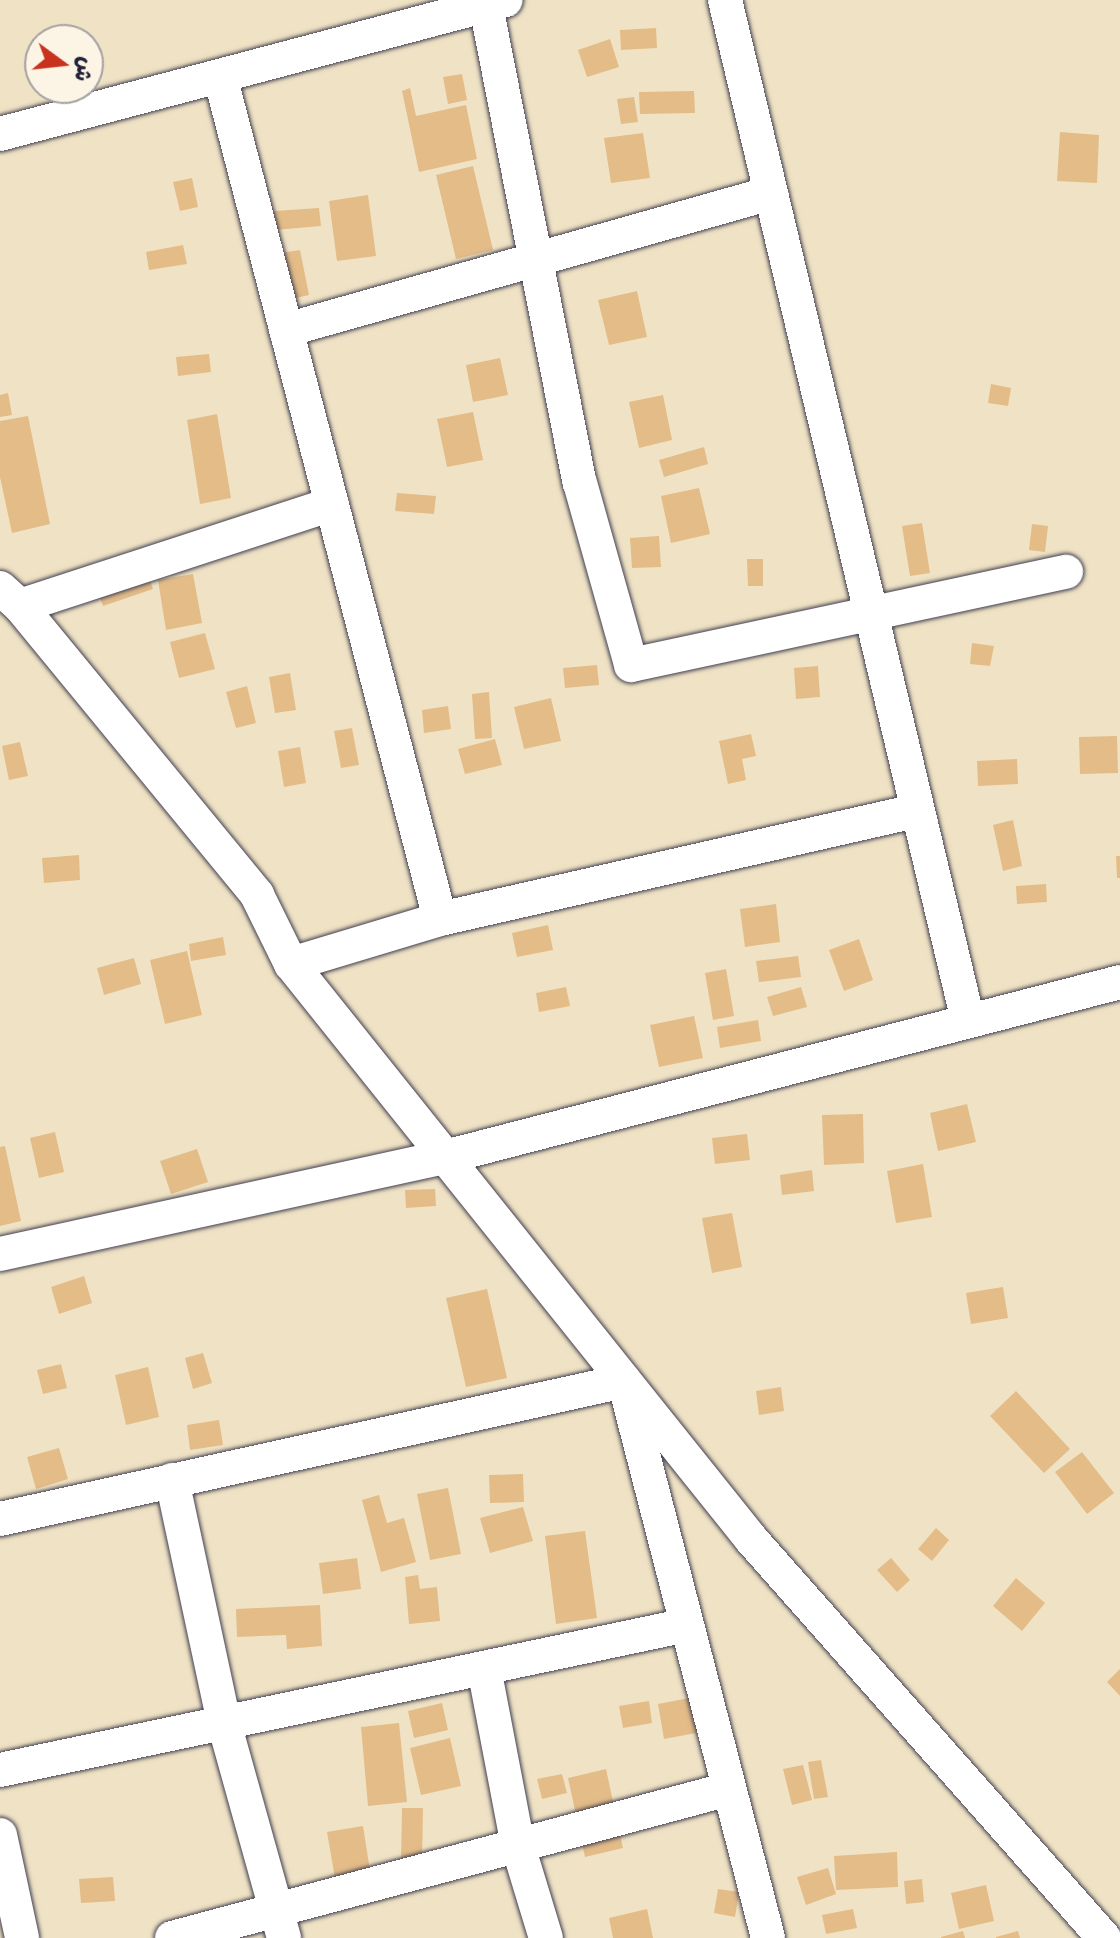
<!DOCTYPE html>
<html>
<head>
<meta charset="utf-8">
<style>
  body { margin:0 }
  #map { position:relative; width:1120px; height:1938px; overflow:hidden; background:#f0e3c5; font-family:"Patrick Hand","Playpen Sans Arabic",sans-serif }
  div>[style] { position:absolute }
  .building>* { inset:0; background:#e3bc88 }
  .roads { filter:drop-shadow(0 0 2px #413f50) drop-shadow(0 0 2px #413f50) }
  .minor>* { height:34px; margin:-17px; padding:0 17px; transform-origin:17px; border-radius:17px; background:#fff }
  span { translate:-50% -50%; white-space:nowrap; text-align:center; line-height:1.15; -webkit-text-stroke:6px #fcf5e5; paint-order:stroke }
  .north { position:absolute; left:24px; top:24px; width:80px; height:80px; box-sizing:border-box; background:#fcf5e5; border:2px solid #a5a1a1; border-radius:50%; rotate:105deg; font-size:22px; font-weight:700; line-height:32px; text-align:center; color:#22223b }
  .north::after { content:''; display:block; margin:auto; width:28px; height:36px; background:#c8321e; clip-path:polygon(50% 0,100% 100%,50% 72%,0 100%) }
</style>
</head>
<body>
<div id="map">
  <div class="building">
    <i style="clip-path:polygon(656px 28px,657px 48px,621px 50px,620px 30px)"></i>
    <i style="clip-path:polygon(610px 39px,619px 67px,587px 77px,578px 50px)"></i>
    <i style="clip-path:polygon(462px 74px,467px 100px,448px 104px,443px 77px)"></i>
    <i style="clip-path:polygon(410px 88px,416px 116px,466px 105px,477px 159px,419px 172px,402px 91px)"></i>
    <i style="clip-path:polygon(694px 91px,695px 113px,640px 114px,639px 92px)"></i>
    <i style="clip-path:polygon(634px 97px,638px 122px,621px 124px,617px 99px)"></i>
    <i style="clip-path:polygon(1060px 132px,1099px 135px,1097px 183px,1057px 181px)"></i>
    <i style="clip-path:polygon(643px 133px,650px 178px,611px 183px,604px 138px)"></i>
    <i style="clip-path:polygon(473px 166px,493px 250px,456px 259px,436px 175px)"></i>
    <i style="clip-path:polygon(192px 178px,198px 207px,180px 211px,173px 182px)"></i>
    <i style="clip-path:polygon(368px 195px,376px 256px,337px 261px,329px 201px)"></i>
    <i style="clip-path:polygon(319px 208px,321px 226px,275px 230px,274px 211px)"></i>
    <i style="clip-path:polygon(183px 245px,187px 264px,149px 270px,146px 252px)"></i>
    <i style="clip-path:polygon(300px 250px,309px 295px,291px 299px,281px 253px)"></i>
    <i style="clip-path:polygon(637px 291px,647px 337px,609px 345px,598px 300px)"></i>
    <i style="clip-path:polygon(209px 354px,211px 372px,178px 376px,176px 357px)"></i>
    <i style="clip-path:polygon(500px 358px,508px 395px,473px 402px,466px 365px)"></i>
    <i style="clip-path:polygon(991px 384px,1011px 388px,1008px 406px,988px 403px)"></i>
    <i style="clip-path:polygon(8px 393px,12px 415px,0 417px,0 395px)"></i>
    <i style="clip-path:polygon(663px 395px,672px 440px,639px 448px,629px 402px)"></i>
    <i style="clip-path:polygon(473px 412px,483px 460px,447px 467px,437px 419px)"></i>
    <i style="clip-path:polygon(217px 414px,231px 498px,200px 504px,187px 420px)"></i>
    <i style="clip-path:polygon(28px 416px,50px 524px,12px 533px,0 477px,0 421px)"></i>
    <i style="clip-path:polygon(704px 447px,708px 464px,664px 477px,659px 460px)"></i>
    <i style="clip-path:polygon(699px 488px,710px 534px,671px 543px,661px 496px)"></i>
    <i style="clip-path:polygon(397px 493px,436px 496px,434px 514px,395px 511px)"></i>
    <i style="clip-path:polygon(922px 523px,930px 573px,910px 576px,902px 526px)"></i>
    <i style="clip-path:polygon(1032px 524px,1048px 526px,1045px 552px,1029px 550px)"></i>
    <i style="clip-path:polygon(659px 536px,661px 567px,632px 568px,630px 538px)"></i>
    <i style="clip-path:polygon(747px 559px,763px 559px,763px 586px,748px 586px)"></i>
    <i style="clip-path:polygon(146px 569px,153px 589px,103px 606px,96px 586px)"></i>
    <i style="clip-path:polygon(193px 574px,202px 623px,166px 630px,158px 580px)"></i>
    <i style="clip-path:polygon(205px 633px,215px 669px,179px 678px,170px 642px)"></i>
    <i style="clip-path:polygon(972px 643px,994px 646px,990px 666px,970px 664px)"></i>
    <i style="clip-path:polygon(597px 665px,599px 685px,565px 688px,563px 668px)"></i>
    <i style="clip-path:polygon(818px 666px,820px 697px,796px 699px,794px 668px)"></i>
    <i style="clip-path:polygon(290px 673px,296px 710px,275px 713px,269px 677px)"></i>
    <i style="clip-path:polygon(247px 686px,256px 723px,236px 728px,226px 692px)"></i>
    <i style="clip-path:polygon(489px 692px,492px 738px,475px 739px,472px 694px)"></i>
    <i style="clip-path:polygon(551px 698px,561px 741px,524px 749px,514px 707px)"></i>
    <i style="clip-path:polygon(448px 706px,451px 729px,424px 733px,422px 710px)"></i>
    <i style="clip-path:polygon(352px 728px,359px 765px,341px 768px,334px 731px)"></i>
    <i style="clip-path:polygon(751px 734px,756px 756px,742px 759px,746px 780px,728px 784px,719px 741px)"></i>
    <i style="clip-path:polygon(1117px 736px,1118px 773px,1080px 774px,1079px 737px)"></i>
    <i style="clip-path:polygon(495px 739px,502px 765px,465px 774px,458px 749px)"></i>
    <i style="clip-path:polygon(20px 742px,28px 776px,9px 780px,2px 746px)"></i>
    <i style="clip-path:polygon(300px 747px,306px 783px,284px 787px,278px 751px)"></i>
    <i style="clip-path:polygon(1017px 759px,1018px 784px,978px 786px,977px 761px)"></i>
    <i style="clip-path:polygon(1013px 820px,1022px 866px,1003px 871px,993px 825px)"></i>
    <i style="clip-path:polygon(79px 855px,80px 880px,44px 883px,42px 858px)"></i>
    <i style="clip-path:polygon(1116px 856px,1120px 856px,1120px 878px,1117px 878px)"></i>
    <i style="clip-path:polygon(1046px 884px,1047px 902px,1017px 904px,1016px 886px)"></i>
    <i style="clip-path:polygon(776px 904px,780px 942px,745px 947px,740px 909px)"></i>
    <i style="clip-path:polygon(548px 925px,553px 950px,517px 957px,512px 933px)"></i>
    <i style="clip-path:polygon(223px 937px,226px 955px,191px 961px,189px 944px)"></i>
    <i style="clip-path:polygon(859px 939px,873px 980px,844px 991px,829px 950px)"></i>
    <i style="clip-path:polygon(187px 951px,202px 1015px,165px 1024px,150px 960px)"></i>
    <i style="clip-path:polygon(798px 956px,801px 977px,759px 982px,756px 961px)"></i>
    <i style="clip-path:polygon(134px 958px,141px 984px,104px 995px,97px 968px)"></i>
    <i style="clip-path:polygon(726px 969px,734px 1016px,713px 1020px,705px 973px)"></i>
    <i style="clip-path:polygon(566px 987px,570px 1006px,539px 1012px,536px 993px)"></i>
    <i style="clip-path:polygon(801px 987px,807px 1007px,773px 1016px,767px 997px)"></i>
    <i style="clip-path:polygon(694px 1016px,703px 1058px,659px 1067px,650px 1025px)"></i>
    <i style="clip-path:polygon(758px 1020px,761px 1041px,720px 1048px,717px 1027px)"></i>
    <i style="clip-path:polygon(967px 1104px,976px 1142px,938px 1151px,930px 1113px)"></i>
    <i style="clip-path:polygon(863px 1114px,864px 1163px,824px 1165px,822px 1115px)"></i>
    <i style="clip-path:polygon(55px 1132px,64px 1172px,39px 1178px,30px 1138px)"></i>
    <i style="clip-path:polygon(747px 1134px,750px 1160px,715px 1164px,712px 1138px)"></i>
    <i style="clip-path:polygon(5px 1146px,21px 1221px,0 1226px,0 1147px)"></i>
    <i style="clip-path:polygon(197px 1149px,208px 1182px,171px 1194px,160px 1161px)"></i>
    <i style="clip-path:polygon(923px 1164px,932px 1217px,896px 1223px,887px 1171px)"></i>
    <i style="clip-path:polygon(812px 1170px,814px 1191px,782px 1195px,780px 1175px)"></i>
    <i style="clip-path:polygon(435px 1189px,436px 1206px,406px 1208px,405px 1190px)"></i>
    <i style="clip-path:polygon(732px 1213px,742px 1267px,712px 1273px,702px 1218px)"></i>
    <i style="clip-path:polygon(84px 1276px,92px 1303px,59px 1314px,51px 1287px)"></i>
    <i style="clip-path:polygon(1003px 1287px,1008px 1318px,971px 1324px,966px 1293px)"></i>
    <i style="clip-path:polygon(487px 1289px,507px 1378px,466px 1387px,446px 1298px)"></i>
    <i style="clip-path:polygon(203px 1353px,212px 1383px,193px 1389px,185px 1358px)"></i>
    <i style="clip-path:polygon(61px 1364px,67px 1388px,43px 1394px,37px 1370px)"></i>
    <i style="clip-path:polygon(148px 1367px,159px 1417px,126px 1425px,115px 1375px)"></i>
    <i style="clip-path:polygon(781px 1387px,784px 1411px,759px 1415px,756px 1391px)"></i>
    <i style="clip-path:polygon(1016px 1391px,1070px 1449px,1044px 1473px,990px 1416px)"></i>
    <i style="clip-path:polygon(219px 1420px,223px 1445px,190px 1450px,187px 1425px)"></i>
    <i style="clip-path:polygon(59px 1448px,68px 1479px,36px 1489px,27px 1457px)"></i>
    <i style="clip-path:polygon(1082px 1452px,1114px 1493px,1087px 1514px,1055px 1472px)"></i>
    <i style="clip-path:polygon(523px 1474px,524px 1502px,490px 1503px,489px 1475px)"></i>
    <i style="clip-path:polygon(448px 1488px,461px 1554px,430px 1560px,417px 1494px)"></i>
    <i style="clip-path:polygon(379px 1495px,387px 1523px,404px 1518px,416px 1562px,381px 1572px,362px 1500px)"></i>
    <i style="clip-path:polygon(523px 1507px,533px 1541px,490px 1553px,480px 1518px)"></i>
    <i style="clip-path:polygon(936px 1528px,949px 1540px,932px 1561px,918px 1549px)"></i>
    <i style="clip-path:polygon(585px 1531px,597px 1618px,556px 1624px,545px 1536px)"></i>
    <i style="clip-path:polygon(357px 1558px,361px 1589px,323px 1594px,319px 1563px)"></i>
    <i style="clip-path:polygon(891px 1558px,910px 1580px,897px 1592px,877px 1570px)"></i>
    <i style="clip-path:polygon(418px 1575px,420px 1589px,437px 1587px,440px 1621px,409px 1624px,405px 1577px)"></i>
    <i style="clip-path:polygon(1016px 1578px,1045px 1603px,1022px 1631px,993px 1606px)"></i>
    <i style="clip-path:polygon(320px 1605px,322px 1646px,287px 1649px,286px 1635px,237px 1637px,236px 1609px)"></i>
    <i style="clip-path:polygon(1120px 1669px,1120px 1696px,1107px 1682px)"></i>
    <i style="clip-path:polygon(700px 1696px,707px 1731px,664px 1739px,658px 1704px)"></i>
    <i style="clip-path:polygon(649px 1701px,652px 1723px,623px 1728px,619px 1706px)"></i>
    <i style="clip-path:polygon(442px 1703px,448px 1730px,414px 1738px,408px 1711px)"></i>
    <i style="clip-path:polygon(399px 1723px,407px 1802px,368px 1806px,361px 1727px)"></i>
    <i style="clip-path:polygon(450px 1738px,461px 1786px,421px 1795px,410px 1748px)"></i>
    <i style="clip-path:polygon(821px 1760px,828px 1797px,814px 1799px,808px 1762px)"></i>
    <i style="clip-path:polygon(803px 1765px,812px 1800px,792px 1805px,783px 1769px)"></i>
    <i style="clip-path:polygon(606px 1769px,623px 1848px,585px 1857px,568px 1778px)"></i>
    <i style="clip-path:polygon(562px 1774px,567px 1793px,542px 1799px,537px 1779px)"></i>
    <i style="clip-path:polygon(402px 1808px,423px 1808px,422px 1861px,401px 1861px)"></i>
    <i style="clip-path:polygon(363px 1826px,371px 1877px,336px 1884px,327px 1832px)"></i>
    <i style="clip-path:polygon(897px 1852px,898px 1887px,836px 1890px,834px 1856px)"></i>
    <i style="clip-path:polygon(828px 1868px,836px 1894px,806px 1905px,797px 1877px)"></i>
    <i style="clip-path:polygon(113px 1877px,115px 1901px,81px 1903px,79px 1879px)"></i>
    <i style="clip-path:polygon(922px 1879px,924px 1902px,906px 1904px,904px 1881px)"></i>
    <i style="clip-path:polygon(986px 1885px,994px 1921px,959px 1929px,951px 1893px)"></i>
    <i style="clip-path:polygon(718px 1889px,739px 1892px,735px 1917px,714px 1913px)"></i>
    <i style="clip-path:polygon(647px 1909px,653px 1938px,613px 1938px,609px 1918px)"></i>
    <i style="clip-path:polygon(853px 1909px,857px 1928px,826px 1934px,822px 1915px)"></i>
    <i style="clip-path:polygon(963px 1931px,965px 1938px,941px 1938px,941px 1937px)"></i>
    <i style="clip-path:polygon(1018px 1931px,1020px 1938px,996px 1938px,996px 1937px)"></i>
  </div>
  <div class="roads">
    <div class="minor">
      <i style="left:725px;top:0;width:1050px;rotate:76.61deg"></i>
      <i style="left:486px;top:6px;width:486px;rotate:78.9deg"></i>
      <i style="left:580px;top:483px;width:189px;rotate:74.3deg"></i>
      <i style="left:631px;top:665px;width:445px;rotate:-12.1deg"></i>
      <i style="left:220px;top:76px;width:871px;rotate:75.37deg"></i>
      <i style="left:0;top:134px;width:523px;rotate:-14.83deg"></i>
      <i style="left:286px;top:330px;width:504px;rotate:-15.77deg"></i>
      <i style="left:0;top:588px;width:27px;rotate:42deg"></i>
      <i style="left:20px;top:606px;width:374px;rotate:50.6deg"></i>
      <i style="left:257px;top:895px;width:77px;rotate:63.8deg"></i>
      <i style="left:291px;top:964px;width:736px;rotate:51.34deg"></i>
      <i style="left:751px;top:1539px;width:533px;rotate:48.5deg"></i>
      <i style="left:20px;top:606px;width:328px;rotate:-18.1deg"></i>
      <i style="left:291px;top:964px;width:156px;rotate:-16.8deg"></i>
      <i style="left:440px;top:919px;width:487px;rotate:-12.8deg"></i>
      <i style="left:0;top:1254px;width:455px;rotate:-12.3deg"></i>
      <i style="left:445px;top:1157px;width:697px;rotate:-14.53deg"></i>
      <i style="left:172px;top:1480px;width:249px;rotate:77.9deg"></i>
      <i style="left:224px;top:1723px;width:223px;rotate:74.4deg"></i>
      <i style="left:0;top:1519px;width:639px;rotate:-12.47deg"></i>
      <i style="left:624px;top:1381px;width:575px;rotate:75.5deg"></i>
      <i style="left:484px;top:1668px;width:181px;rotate:79.2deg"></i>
      <i style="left:518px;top:1846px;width:96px;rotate:73.1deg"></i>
      <i style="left:0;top:1770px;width:702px;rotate:-11.92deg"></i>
      <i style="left:0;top:1835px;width:105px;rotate:77.9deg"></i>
      <i style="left:172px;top:1938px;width:577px;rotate:-14.98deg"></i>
    </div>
  </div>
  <div class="north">ش</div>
</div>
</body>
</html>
